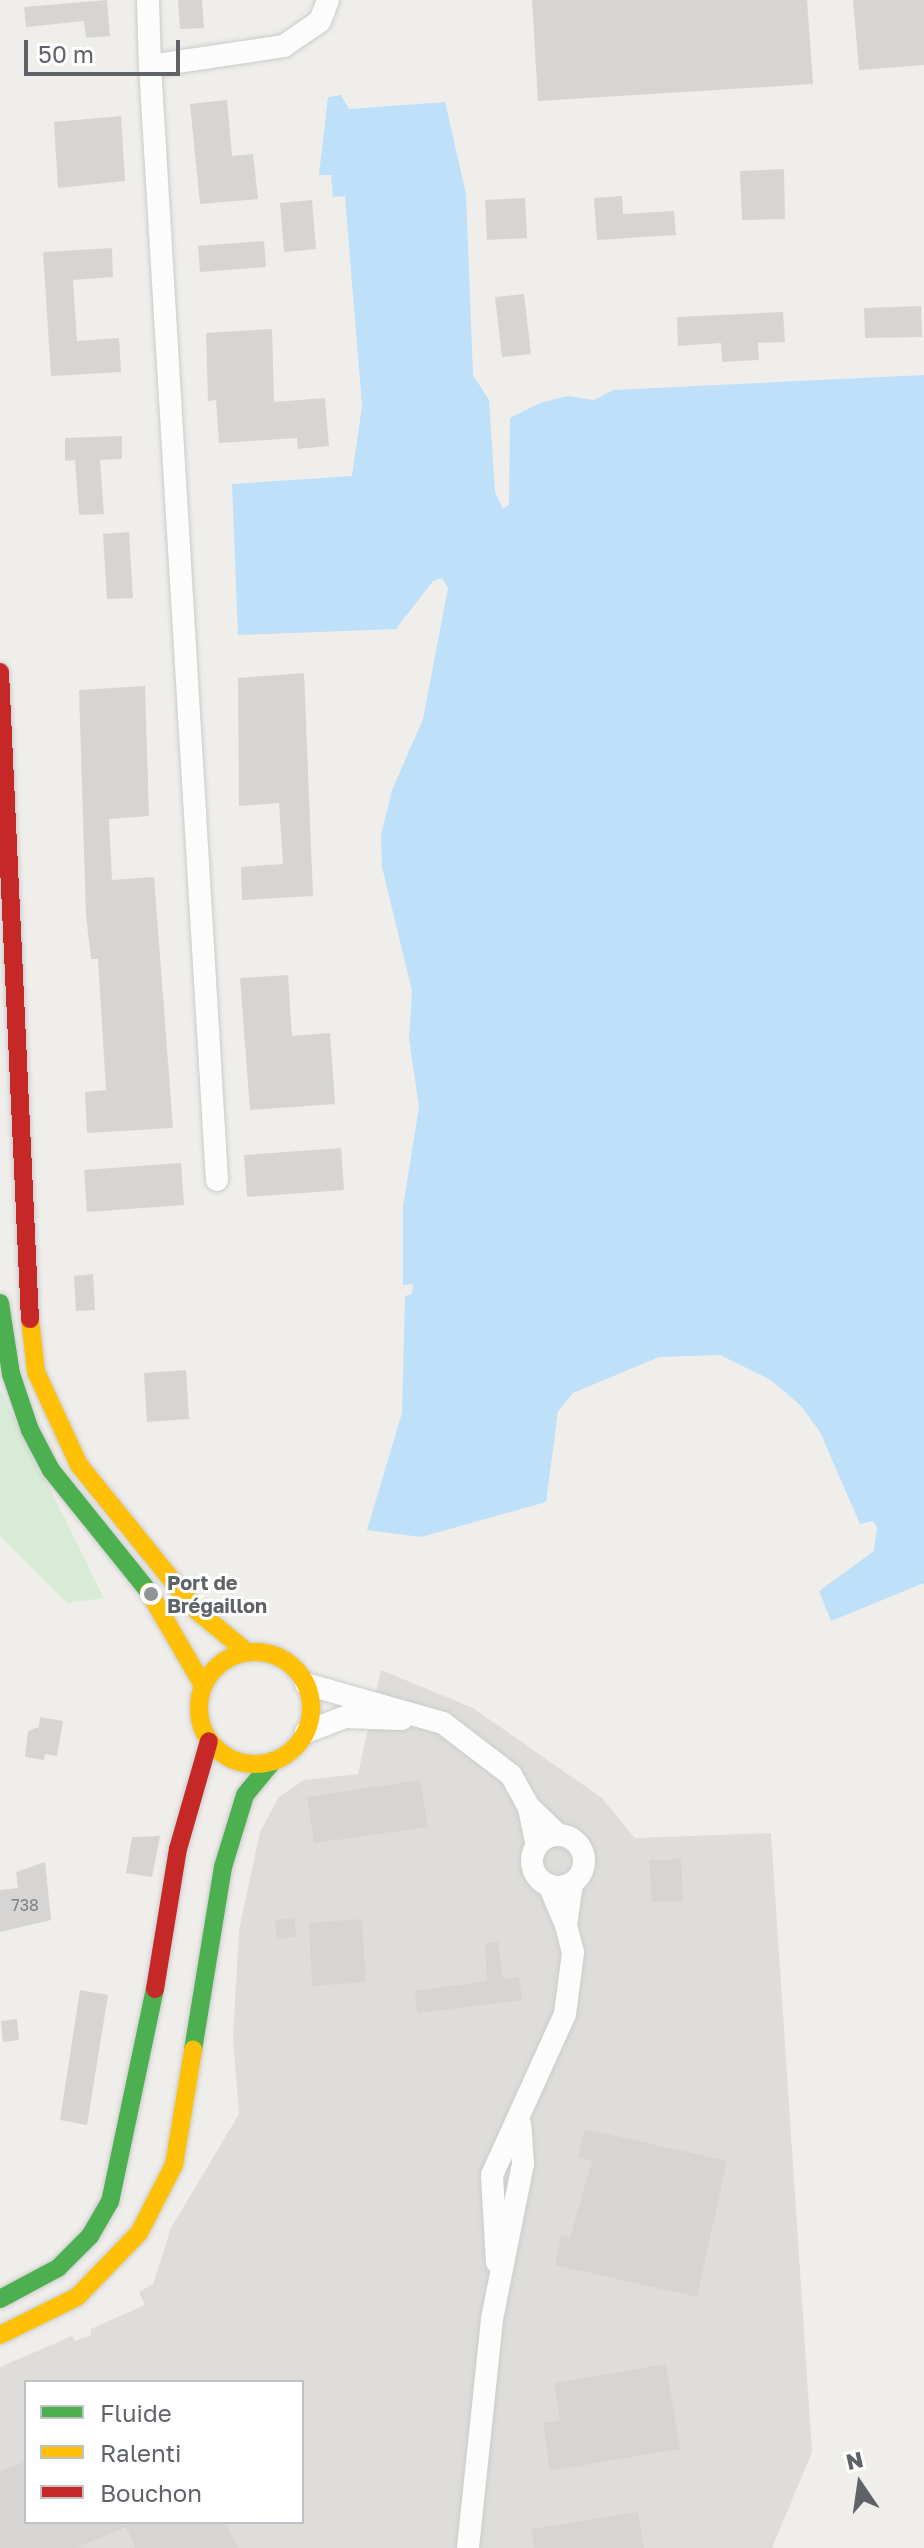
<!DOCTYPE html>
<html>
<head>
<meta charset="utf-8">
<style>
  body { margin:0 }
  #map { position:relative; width:924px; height:2548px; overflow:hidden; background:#efeeea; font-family:"Golos Text",sans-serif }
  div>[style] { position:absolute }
  .industrial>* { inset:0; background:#dfddda }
  .green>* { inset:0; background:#d8ebd6 }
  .water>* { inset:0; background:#bfe0f9 }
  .building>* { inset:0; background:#d6d5d3 }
  .roads { filter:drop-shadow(0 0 2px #cbcccc) drop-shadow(0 0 2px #cbcccc) }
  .street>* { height:22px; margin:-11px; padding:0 11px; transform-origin:11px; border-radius:11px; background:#fdfcfc }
  .street>.ring { margin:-11px; padding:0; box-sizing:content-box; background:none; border:22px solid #fdfcfc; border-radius:50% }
  .fast>* { height:18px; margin:-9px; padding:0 9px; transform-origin:9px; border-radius:9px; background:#4caf50 }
  .slow>* { height:18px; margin:-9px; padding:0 9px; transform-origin:9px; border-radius:9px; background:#ffc107 }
  .slow>.ring { margin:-9px; padding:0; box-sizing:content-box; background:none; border:18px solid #ffc107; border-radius:50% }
  .jam>* { height:18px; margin:-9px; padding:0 9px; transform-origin:9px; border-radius:9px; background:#c62828 }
  .dots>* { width:22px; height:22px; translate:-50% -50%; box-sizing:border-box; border:4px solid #fff; border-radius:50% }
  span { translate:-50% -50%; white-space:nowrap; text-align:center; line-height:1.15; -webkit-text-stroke:6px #fff; paint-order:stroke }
  .number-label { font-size:16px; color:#7e8184 }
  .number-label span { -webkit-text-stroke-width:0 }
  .poi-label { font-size:20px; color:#5f6368; font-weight:700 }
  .left { translate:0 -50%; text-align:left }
  .legend { position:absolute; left:24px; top:2380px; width:280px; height:144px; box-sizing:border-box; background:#fff; border:2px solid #bfc1c3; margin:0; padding:10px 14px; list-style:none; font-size:24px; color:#5f6368 }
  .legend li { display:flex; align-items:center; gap:16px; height:40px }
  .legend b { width:40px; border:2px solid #bfc1c3 }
  .north { position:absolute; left:820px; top:2444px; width:80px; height:80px; -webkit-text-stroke:6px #fff; paint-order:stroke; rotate:347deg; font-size:22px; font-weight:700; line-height:32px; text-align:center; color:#5f6368 }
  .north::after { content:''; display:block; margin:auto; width:28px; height:36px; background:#5f6368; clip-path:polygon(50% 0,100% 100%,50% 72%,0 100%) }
  .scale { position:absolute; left:24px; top:40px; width:156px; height:36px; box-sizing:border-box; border:4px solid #5f6368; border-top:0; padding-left:10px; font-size:24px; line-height:28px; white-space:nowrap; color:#5f6368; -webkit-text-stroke:6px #fff; paint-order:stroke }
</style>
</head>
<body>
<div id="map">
  <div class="industrial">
    <i style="clip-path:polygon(evenodd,381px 1670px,473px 1708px,602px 1798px,635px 1838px,771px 1833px,812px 2452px,772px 2548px,0 2548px,0 2367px,72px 2336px,75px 2341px,91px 2335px,91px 2329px,145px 2305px,139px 2292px,153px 2284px,171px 2228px,239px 2114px,233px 2038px,239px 1930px,260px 1832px,279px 1797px,304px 1780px,358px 1774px,381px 1670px,26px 2382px,302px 2382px,302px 2522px,26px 2522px,26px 2382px)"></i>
  </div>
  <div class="green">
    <i style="clip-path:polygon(0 1389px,104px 1598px,67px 1603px,0 1536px)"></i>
  </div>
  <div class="water">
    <i style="clip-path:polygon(341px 95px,349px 109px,445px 102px,466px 194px,473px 375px,489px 400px,495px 492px,503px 509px,509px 505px,510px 418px,540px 403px,568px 396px,594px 400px,613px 390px,924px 375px,924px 1583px,831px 1621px,819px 1591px,874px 1551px,877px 1527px,873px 1521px,860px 1524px,820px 1432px,801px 1406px,771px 1380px,720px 1355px,659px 1357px,573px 1393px,558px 1411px,546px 1502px,421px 1537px,367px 1530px,402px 1413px,405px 1296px,412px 1294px,413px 1284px,403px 1285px,403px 1206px,419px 1107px,409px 1039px,412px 991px,382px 867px,381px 835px,392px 790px,423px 719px,448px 588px,442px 578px,433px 581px,396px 629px,238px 635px,232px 484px,352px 476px,362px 406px,345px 196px,333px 197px,331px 175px,319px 175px,328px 97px)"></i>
  </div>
  <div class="building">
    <i style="clip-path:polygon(107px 0,110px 36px,86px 38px,84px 21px,26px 27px,24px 7px)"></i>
    <i style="clip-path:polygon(178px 0,202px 0,204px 28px,180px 29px)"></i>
    <i style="clip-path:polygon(532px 0,807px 0,813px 84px,538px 101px)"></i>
    <i style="clip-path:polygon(853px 0,924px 0,924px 65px,859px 70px)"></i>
    <i style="clip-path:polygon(227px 100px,232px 156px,253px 154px,258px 199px,200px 204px,190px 104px)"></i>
    <i style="clip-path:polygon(121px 116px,125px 181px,58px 188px,54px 122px)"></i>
    <i style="clip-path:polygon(784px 169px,785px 219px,742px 220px,740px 171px)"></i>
    <i style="clip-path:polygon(622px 196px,623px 214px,674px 211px,676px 235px,597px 240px,594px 198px)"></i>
    <i style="clip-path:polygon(525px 198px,527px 238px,487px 240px,485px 200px)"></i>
    <i style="clip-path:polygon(312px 200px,316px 249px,284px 252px,280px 203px)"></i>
    <i style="clip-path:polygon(264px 241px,266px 267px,200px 272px,198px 246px)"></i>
    <i style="clip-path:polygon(112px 248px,113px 277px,73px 280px,77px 341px,119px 338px,121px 372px,51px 376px,43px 252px)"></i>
    <i style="clip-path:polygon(524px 294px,531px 354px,502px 357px,495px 297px)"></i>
    <i style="clip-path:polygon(921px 306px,922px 337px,865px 338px,864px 308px)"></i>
    <i style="clip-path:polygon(783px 312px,785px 342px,758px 343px,759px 360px,722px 362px,721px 343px,678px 346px,677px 317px)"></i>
    <i style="clip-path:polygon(272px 329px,274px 402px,325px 398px,329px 446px,298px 449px,297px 438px,219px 443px,216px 400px,208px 401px,206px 333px)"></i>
    <i style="clip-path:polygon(122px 436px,122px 459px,100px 460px,104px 514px,79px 515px,75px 460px,65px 461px,65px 438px)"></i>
    <i style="clip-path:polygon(129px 532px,133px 598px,107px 599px,103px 534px)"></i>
    <i style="clip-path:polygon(304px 673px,313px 896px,242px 900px,241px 867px,283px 864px,279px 803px,239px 806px,238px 678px)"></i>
    <i style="clip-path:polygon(145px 686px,149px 816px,109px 819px,112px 880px,154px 877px,173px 1128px,87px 1133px,85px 1092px,106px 1090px,98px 959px,91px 959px,86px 915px,79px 690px)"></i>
    <i style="clip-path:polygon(288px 975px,292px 1036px,330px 1033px,335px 1104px,250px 1110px,240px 978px)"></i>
    <i style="clip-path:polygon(341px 1148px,344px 1190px,247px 1197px,244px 1155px)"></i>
    <i style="clip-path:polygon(181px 1163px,184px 1205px,87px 1212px,84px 1170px)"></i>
    <i style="clip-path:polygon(93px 1274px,95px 1310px,76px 1311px,74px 1276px)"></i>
    <i style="clip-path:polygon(186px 1370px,189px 1419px,147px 1422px,144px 1373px)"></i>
    <i style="clip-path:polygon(40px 1717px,63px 1721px,57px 1756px,45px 1754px,44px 1760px,25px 1757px,28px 1731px,39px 1727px)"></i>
    <i style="clip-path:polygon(420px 1780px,428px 1827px,314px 1843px,307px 1797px)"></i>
    <i style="clip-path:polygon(160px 1836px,152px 1877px,126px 1873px,132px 1837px)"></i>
    <i style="clip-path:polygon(681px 1859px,683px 1901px,652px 1902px,649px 1860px)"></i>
    <i style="clip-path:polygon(45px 1862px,51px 1920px,0 1932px,0 1890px,18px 1888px,16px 1872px)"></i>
    <i style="clip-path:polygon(294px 1918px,297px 1936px,277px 1939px,275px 1920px)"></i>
    <i style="clip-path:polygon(362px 1919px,366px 1982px,312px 1986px,309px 1923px)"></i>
    <i style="clip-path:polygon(498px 1942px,503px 1979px,519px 1977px,522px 2000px,417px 2013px,415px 1991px,487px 1981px,485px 1943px)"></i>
    <i style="clip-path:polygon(80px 1990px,108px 1995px,87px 2125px,60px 2120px)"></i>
    <i style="clip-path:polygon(17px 2019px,19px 2040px,3px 2042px,1px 2021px)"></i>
    <i style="clip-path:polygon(585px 2129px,727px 2161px,697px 2297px,555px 2265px,561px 2235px,570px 2238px,592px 2161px,578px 2158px)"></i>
    <i style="clip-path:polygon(666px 2364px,680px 2449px,550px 2471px,543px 2423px,560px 2420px,554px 2383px)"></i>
    <i style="clip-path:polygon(26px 2461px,26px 2522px,225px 2522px,238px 2548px,135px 2548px,126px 2527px,75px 2548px,0 2548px,0 2472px)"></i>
    <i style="clip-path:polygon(638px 2512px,644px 2548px,534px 2548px,531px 2529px)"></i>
  </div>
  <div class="roads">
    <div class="street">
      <i style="left:148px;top:0;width:66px;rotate:88.3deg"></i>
      <i style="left:217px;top:1180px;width:1116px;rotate:-93.44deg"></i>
      <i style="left:150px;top:66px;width:135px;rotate:-8.5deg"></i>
      <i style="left:284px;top:46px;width:44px;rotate:-34.8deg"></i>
      <i style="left:320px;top:21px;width:22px;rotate:-69deg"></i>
      <i style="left:306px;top:1684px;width:142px;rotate:15.9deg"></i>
      <i style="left:443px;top:1723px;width:86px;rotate:37.4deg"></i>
      <i style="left:511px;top:1775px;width:37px;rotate:61deg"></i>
      <i style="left:306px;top:1732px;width:42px;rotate:-21deg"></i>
      <i style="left:345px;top:1717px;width:57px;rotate:2deg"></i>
      <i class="ring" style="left:532px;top:1835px;width:30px;height:30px"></i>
      <i style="left:537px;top:1846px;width:40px;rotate:-102deg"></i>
      <i style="left:529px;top:1807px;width:40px;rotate:44deg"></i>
      <i style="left:549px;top:1885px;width:43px;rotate:67deg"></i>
      <i style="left:566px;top:1925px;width:42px;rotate:-81.9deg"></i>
      <i style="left:497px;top:2262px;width:87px;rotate:-93.3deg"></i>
      <i style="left:492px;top:2175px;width:177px;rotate:-65.6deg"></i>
      <i style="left:565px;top:2014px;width:62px;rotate:-82.5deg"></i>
      <i style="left:573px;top:1953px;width:29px;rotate:-104deg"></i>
      <i style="left:468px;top:2548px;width:230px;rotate:-84deg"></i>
      <i style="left:492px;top:2319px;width:158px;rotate:-78.7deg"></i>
      <i style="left:523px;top:2164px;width:39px;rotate:-94deg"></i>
    </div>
    <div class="fast">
      <i style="left:0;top:1303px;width:72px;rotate:81.2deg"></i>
      <i style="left:11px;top:1374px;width:59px;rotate:71.3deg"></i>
      <i style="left:30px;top:1430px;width:45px;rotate:62.3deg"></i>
      <i style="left:51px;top:1470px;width:156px;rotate:51.2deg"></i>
      <i style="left:193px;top:2050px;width:185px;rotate:-80.7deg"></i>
      <i style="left:223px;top:1867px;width:75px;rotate:-73deg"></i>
      <i style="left:245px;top:1795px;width:44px;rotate:-50.5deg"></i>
      <i style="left:0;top:2299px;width:66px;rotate:-28.1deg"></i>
      <i style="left:58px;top:2268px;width:45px;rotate:-45deg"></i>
      <i style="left:90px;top:2236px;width:39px;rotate:-60deg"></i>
      <i style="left:110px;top:2202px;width:218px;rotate:-78.1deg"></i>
    </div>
    <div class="slow">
      <i style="left:30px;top:1319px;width:53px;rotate:83.5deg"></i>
      <i style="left:36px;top:1372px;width:102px;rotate:65.2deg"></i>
      <i style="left:79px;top:1465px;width:186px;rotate:51.1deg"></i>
      <i style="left:196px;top:1610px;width:66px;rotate:39.5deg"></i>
      <i style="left:149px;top:1592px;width:108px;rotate:59.9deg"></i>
      <i class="ring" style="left:199px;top:1652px;width:94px;height:94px"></i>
      <i style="left:0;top:2335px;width:86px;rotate:-26.3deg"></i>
      <i style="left:77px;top:2297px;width:89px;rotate:-45.9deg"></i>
      <i style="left:139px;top:2233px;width:76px;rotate:-62.8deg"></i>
      <i style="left:174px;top:2165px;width:117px;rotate:-80.6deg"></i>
    </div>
    <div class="jam">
      <i style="left:0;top:672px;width:648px;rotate:87.35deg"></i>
      <i style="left:155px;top:1989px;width:142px;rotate:-80.7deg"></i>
      <i style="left:178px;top:1849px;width:112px;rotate:-74deg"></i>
    </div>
  </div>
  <div class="dots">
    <i style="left:151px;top:1594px;background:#919496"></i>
  </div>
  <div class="number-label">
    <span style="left:25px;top:1905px">738</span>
  </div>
  <div class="poi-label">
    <span class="left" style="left:167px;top:1594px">Port de<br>Brégaillon</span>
  </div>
  <ul class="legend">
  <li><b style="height:10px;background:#4caf50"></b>Fluide</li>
  <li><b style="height:10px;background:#ffc107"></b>Ralenti</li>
  <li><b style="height:10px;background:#c62828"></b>Bouchon</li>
  </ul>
  <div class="north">N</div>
  <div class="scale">50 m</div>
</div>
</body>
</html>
